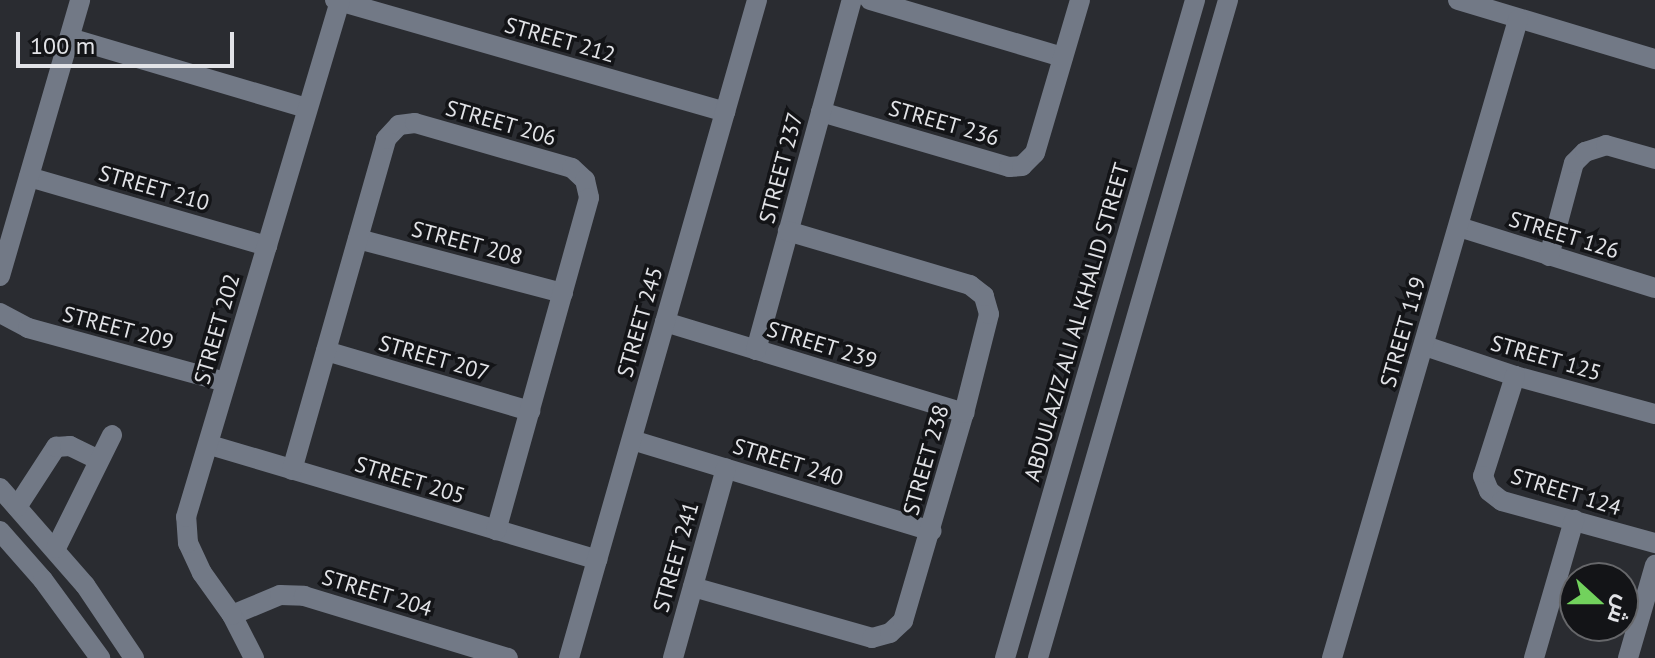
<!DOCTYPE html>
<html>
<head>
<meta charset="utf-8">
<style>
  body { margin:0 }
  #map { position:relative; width:1655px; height:658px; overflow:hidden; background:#2a2c31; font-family:"PT Sans",Cairo,sans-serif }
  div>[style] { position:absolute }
  .minor>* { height:20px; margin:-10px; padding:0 10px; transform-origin:10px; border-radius:10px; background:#727986 }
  span { translate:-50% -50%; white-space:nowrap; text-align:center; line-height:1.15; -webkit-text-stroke:7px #131417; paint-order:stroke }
  .street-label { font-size:22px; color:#e2e3e7 }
  .north { position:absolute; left:1559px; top:562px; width:80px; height:80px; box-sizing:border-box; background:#131417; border:2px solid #66676a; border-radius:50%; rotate:111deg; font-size:22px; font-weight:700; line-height:32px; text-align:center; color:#e2e3e7 }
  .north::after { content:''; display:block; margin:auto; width:28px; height:36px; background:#72d25d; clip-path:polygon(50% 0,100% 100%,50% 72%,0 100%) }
  .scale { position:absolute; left:16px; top:32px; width:218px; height:36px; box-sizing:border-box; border:4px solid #e2e3e7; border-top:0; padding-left:10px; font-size:24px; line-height:28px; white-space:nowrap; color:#e2e3e7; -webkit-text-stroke:6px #131417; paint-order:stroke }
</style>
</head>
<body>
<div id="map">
  <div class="minor">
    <i style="left:335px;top:0;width:406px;rotate:16deg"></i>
    <i style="left:870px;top:0;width:201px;rotate:16.5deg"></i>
    <i style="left:1458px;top:0;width:206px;rotate:16.7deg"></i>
    <i style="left:70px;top:38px;width:247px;rotate:16.5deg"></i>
    <i style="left:821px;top:112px;width:196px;rotate:16.3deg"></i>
    <i style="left:1009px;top:167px;width:13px;rotate:-4deg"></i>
    <i style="left:1022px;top:166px;width:18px;rotate:-45deg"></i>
    <i style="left:1035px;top:153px;width:159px;rotate:-73.6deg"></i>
    <i style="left:29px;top:177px;width:248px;rotate:16.2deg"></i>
    <i style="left:1459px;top:227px;width:205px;rotate:17.3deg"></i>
    <i style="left:358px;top:239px;width:212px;rotate:14.8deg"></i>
    <i style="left:1549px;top:256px;width:96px;rotate:-75deg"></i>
    <i style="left:1574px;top:163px;width:16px;rotate:-45deg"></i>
    <i style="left:1585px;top:152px;width:22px;rotate:-18deg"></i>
    <i style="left:1606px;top:145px;width:51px;rotate:15.9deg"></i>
    <i style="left:0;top:276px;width:287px;rotate:-73.8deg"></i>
    <i style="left:0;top:313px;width:32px;rotate:28deg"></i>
    <i style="left:28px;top:328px;width:205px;rotate:15.3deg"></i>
    <i style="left:665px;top:322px;width:313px;rotate:16.9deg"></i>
    <i style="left:1425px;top:346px;width:95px;rotate:18.4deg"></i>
    <i style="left:1515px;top:376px;width:145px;rotate:15.2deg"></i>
    <i style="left:756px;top:350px;width:363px;rotate:-74.7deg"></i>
    <i style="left:326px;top:351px;width:213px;rotate:16.4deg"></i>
    <i style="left:1515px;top:376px;width:105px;rotate:107.7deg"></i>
    <i style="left:1483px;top:476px;width:16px;rotate:68deg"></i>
    <i style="left:1489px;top:491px;width:16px;rotate:38deg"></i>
    <i style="left:1502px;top:501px;width:159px;rotate:15.4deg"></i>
    <i style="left:632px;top:440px;width:313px;rotate:16.9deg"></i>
    <i style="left:210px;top:445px;width:404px;rotate:16.5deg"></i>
    <i style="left:292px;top:470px;width:344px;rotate:-74.1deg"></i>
    <i style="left:386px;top:139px;width:19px;rotate:-47deg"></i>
    <i style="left:399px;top:125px;width:16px;rotate:-7deg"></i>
    <i style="left:415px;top:123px;width:163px;rotate:16deg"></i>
    <i style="left:572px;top:168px;width:18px;rotate:43deg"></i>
    <i style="left:585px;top:180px;width:18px;rotate:77deg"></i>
    <i style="left:589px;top:198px;width:345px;rotate:105.6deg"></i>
    <i style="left:0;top:488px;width:129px;rotate:48.8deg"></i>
    <i style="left:85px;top:585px;width:88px;rotate:56.1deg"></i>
    <i style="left:17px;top:507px;width:72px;rotate:-57deg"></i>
    <i style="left:56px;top:447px;width:14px;rotate:-4deg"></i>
    <i style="left:70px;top:446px;width:32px;rotate:26deg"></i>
    <i style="left:0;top:531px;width:65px;rotate:48.7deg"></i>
    <i style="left:43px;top:580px;width:97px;rotate:53.8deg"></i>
    <i style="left:56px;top:548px;width:126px;rotate:-63.6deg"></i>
    <i style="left:693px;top:587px;width:186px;rotate:15.9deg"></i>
    <i style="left:872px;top:638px;width:19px;rotate:-16deg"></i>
    <i style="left:890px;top:633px;width:18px;rotate:-43deg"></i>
    <i style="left:903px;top:621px;width:217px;rotate:-73.7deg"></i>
    <i style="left:964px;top:413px;width:102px;rotate:-75.8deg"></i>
    <i style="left:989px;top:314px;width:19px;rotate:-106deg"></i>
    <i style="left:984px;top:296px;width:18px;rotate:-142deg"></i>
    <i style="left:970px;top:285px;width:190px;rotate:-163.5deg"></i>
    <i style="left:232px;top:615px;width:52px;rotate:-22.6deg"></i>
    <i style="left:280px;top:595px;width:24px;rotate:2deg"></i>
    <i style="left:304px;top:596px;width:213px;rotate:16.9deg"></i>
    <i style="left:254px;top:658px;width:48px;rotate:-117.1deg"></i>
    <i style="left:232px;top:615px;width:52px;rotate:-125.5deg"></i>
    <i style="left:202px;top:573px;width:33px;rotate:-115deg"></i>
    <i style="left:188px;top:543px;width:26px;rotate:-94deg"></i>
    <i style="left:186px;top:517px;width:538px;rotate:-73.38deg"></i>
    <i style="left:569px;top:658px;width:684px;rotate:-74.05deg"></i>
    <i style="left:673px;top:658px;width:197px;rotate:-74.4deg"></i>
    <i style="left:1005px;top:658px;width:685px;rotate:-73.89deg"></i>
    <i style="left:1038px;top:658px;width:685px;rotate:-73.89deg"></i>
    <i style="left:1332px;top:658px;width:665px;rotate:-73.75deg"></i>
    <i style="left:1534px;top:658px;width:144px;rotate:-73.8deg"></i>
    <i style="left:1628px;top:658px;width:97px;rotate:-73.8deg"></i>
  </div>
  <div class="street-label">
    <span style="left:560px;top:40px;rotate:16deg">STREET 212</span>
    <span style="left:501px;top:123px;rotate:16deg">STREET 206</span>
    <span style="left:944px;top:123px;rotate:16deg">STREET 236</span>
    <span style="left:781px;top:168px;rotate:-75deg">STREET 237</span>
    <span style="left:154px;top:188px;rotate:16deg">STREET 210</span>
    <span style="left:1564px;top:235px;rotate:17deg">STREET 126</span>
    <span style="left:467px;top:243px;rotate:15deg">STREET 208</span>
    <span style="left:640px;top:322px;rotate:-74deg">STREET 245</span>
    <span style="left:1077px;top:322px;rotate:-74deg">ABDULAZIZ ALI AL KHALID STREET</span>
    <span style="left:118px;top:328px;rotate:15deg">STREET 209</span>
    <span style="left:217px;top:329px;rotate:-74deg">STREET 202</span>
    <span style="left:1403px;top:332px;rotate:-74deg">STREET 119</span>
    <span style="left:822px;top:345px;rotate:17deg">STREET 239</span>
    <span style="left:434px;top:358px;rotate:16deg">STREET 207</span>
    <span style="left:1546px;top:358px;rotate:16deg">STREET 125</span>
    <span style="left:926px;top:460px;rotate:-74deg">STREET 238</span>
    <span style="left:788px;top:462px;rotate:17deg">STREET 240</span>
    <span style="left:410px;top:480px;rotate:17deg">STREET 205</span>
    <span style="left:1566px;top:492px;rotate:17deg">STREET 124</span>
    <span style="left:676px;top:557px;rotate:-74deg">STREET 241</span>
    <span style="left:377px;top:593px;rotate:17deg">STREET 204</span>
  </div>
  <div class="north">ش</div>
  <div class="scale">100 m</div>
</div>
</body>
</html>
